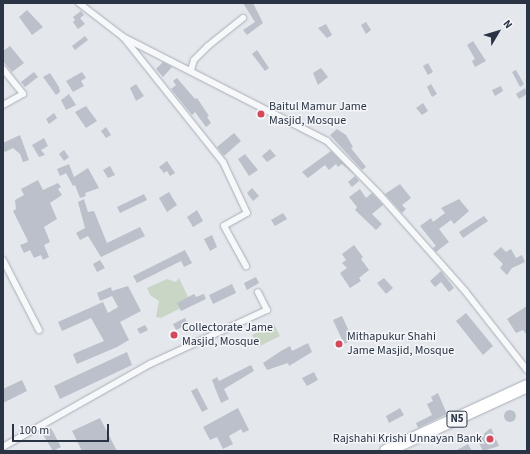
<!DOCTYPE html>
<html>
<head>
<meta charset="utf-8">
<style>
  body { margin:0 }
  #map { position:relative; width:530px; height:454px; overflow:hidden; background:#e4e7ec; font-family:"Source Sans 3",sans-serif }
  div>[style] { position:absolute }
  .green>* { inset:0; background:#c9d6c5 }
  .building>* { inset:0; background:#bbc0ca }
  .round { border-radius:50% }
  .roads { filter:drop-shadow(0 0 1px #a9aeb7) drop-shadow(0 0 1px #a9aeb7) }
  .street>* { height:6px; margin:-3px; padding:0 3px; transform-origin:3px; border-radius:3px; background:#f7f8fa }
  .highway>* { height:12px; margin:-6px; padding:0 6px; transform-origin:6px; border-radius:6px; background:#fff }
  .dots>* { width:11px; height:11px; translate:-50% -50%; box-sizing:border-box; border:2px solid #f4f6f9; border-radius:50% }
  span { translate:-50% -50%; white-space:nowrap; text-align:center; line-height:1.15; -webkit-text-stroke:3px #f4f6f9; paint-order:stroke }
  .shield-label span { padding:1px 3px; background:#f4f6f9; border:1px solid; border-radius:3px; -webkit-text-stroke-width:0 }
  .shield-label { font-size:11px; color:#2b3445; font-weight:700 }
  .poi-label { font-size:12px; color:#2b3445 }
  .left { translate:0 -50%; text-align:left }
  .right { translate:-100% -50%; text-align:right }
  .frame { position:absolute; inset:0; border:4px solid #2b3445; pointer-events:none }
  .north { position:absolute; left:478px; top:12px; width:40px; height:40px; -webkit-text-stroke:3px #f4f6f9; paint-order:stroke; rotate:52deg; font-size:11px; font-weight:700; line-height:16px; text-align:center; color:#2b3445 }
  .north::after { content:''; display:block; margin:auto; width:14px; height:18px; background:#2b3445; clip-path:polygon(50% 0,100% 100%,50% 72%,0 100%) }
  .scale { position:absolute; left:12px; top:424px; width:97px; height:18px; box-sizing:border-box; border:2px solid #2b3445; border-top:0; padding-left:5px; font-size:12px; line-height:14px; white-space:nowrap; color:#2b3445; -webkit-text-stroke:3px #f4f6f9; paint-order:stroke }
</style>
</head>
<body>
<div id="map">
  <div class="green">
    <i style="clip-path:polygon(179px 278px,191px 303px,161px 318px,156px 317px,159px 301px,150px 295px,147px 288px,167px 279px,176px 282px)"></i>
    <i style="clip-path:polygon(274px 324px,280px 336px,258px 347px,252px 335px)"></i>
  </div>
  <div class="building">
    <i style="clip-path:polygon(243px 3px,253px 3px,263px 23px,247px 35px,243px 30px,255px 22px)"></i>
    <i style="clip-path:polygon(27px 10px,43px 27px,32px 35px,19px 17px)"></i>
    <i style="clip-path:polygon(81px 11px,84px 15px,80px 18px,85px 24px,78px 29px,73px 22px,75px 20px,73px 17px)"></i>
    <i style="clip-path:polygon(366px 22px,371px 30px,366px 34px,361px 25px)"></i>
    <i style="clip-path:polygon(326px 24px,332px 35px,327px 38px,318px 28px)"></i>
    <i style="clip-path:polygon(85px 36px,88px 40px,75px 50px,72px 46px)"></i>
    <i style="clip-path:polygon(473px 41px,486px 61px,475px 67px,472px 61px,475px 59px,467px 45px)"></i>
    <i style="clip-path:polygon(10px 46px,24px 63px,12px 72px,3px 61px,3px 51px)"></i>
    <i style="clip-path:polygon(257px 50px,269px 68px,265px 71px,252px 54px)"></i>
    <i style="clip-path:polygon(163px 62px,172px 67px,163px 77px,156px 69px)"></i>
    <i style="clip-path:polygon(428px 63px,433px 72px,428px 75px,423px 66px)"></i>
    <i style="clip-path:polygon(321px 68px,328px 77px,318px 85px,313px 73px)"></i>
    <i style="clip-path:polygon(516px 70px,524px 84px,520px 87px,512px 72px)"></i>
    <i style="clip-path:polygon(34px 72px,38px 77px,25px 87px,21px 82px)"></i>
    <i style="clip-path:polygon(82px 72px,86px 78px,81px 81px,84px 86px,73px 92px,66px 81px)"></i>
    <i style="clip-path:polygon(50px 73px,59px 87px,60px 92px,56px 95px,43px 77px)"></i>
    <i style="clip-path:polygon(177px 78px,195px 99px,197px 98px,209px 116px,207px 117px,211px 123px,206px 127px,195px 112px,192px 115px,171px 89px,176px 85px,173px 81px)"></i>
    <i style="clip-path:polygon(136px 84px,144px 96px,136px 101px,130px 88px)"></i>
    <i style="clip-path:polygon(431px 84px,437px 94px,432px 97px,427px 87px)"></i>
    <i style="clip-path:polygon(501px 86px,503px 91px,495px 96px,492px 90px)"></i>
    <i style="clip-path:polygon(525px 88px,527px 94px,519px 99px,516px 94px)"></i>
    <i style="clip-path:polygon(69px 94px,76px 105px,66px 110px,61px 100px)"></i>
    <i style="clip-path:polygon(423px 103px,428px 111px,422px 115px,416px 108px)"></i>
    <i style="clip-path:polygon(86px 106px,97px 121px,86px 128px,75px 112px)"></i>
    <i style="clip-path:polygon(54px 113px,57px 118px,49px 124px,46px 119px)"></i>
    <i style="clip-path:polygon(106px 127px,111px 135px,106px 138px,101px 131px)"></i>
    <i style="clip-path:polygon(337px 129px,346px 135px,353px 147px,351px 148px,366px 167px,362px 170px,330px 135px)"></i>
    <i style="clip-path:polygon(234px 133px,241px 141px,224px 156px,217px 147px)"></i>
    <i style="clip-path:polygon(20px 135px,29px 160px,23px 162px,20px 154px,13px 148px,5px 152px,3px 149px,3px 143px)"></i>
    <i style="clip-path:polygon(44px 138px,48px 146px,41px 150px,45px 155px,39px 157px,32px 145px)"></i>
    <i style="clip-path:polygon(270px 149px,276px 156px,267px 162px,262px 156px)"></i>
    <i style="clip-path:polygon(64px 150px,69px 157px,64px 161px,59px 154px)"></i>
    <i style="clip-path:polygon(331px 151px,355px 175px,342px 164px,338px 167px,336px 164px,329px 170px,325px 165px,308px 178px,302px 172px)"></i>
    <i style="clip-path:polygon(245px 154px,258px 170px,249px 176px,238px 159px)"></i>
    <i style="clip-path:polygon(167px 161px,175px 173px,170px 176px,167px 171px,164px 173px,159px 167px)"></i>
    <i style="clip-path:polygon(69px 164px,74px 177px,88px 168px,99px 188px,85px 193px,86px 196px,80px 198px,75px 185px,73px 186px,66px 173px,60px 176px,57px 169px)"></i>
    <i style="clip-path:polygon(110px 166px,115px 175px,108px 178px,103px 170px)"></i>
    <i style="clip-path:polygon(355px 176px,359px 181px,352px 187px,348px 182px)"></i>
    <i style="clip-path:polygon(38px 180px,43px 190px,58px 183px,61px 187px,58px 189px,62px 195px,50px 203px,57px 219px,44px 227px,50px 242px,44px 245px,49px 257px,43px 260px,41px 255px,34px 258px,30px 250px,24px 253px,20px 245px,28px 242px,27px 239px,13px 211px,16px 209px,15px 200px,24px 195px,21px 189px)"></i>
    <i style="clip-path:polygon(400px 184px,411px 198px,402px 205px,406px 209px,402px 213px,385px 194px)"></i>
    <i style="clip-path:polygon(252px 188px,259px 196px,253px 201px,247px 193px)"></i>
    <i style="clip-path:polygon(360px 189px,366px 198px,372px 193px,383px 205px,372px 214px,382px 224px,376px 230px,355px 210px,357px 207px,349px 197px)"></i>
    <i style="clip-path:polygon(169px 192px,177px 205px,167px 212px,159px 198px)"></i>
    <i style="clip-path:polygon(144px 194px,147px 200px,120px 213px,117px 207px)"></i>
    <i style="clip-path:polygon(84px 199px,88px 212px,94px 211px,107px 243px,140px 227px,145px 236px,101px 257px,88px 236px,80px 240px,76px 233px,85px 228px,78px 202px)"></i>
    <i style="clip-path:polygon(459px 199px,469px 211px,454px 224px,451px 220px,439px 229px,449px 242px,436px 252px,433px 248px,436px 246px,420px 226px,431px 218px,433px 222px,445px 213px,441px 208px)"></i>
    <i style="clip-path:polygon(197px 210px,203px 221px,193px 227px,187px 217px)"></i>
    <i style="clip-path:polygon(283px 213px,287px 219px,275px 226px,271px 220px)"></i>
    <i style="clip-path:polygon(484px 216px,488px 221px,463px 238px,459px 232px)"></i>
    <i style="clip-path:polygon(212px 235px,217px 247px,210px 251px,204px 239px)"></i>
    <i style="clip-path:polygon(354px 245px,363px 257px,361px 259px,369px 270px,359px 278px,361px 281px,350px 288px,340px 273px,347px 268px,342px 263px,346px 260px,342px 254px)"></i>
    <i style="clip-path:polygon(501px 247px,506px 252px,511px 249px,516px 258px,522px 255px,525px 262px,512px 268px,507px 275px,500px 268px,503px 264px,493px 254px)"></i>
    <i style="clip-path:polygon(185px 250px,192px 263px,184px 267px,181px 261px,137px 283px,133px 276px)"></i>
    <i style="clip-path:polygon(100px 260px,105px 268px,97px 272px,93px 264px)"></i>
    <i style="clip-path:polygon(441px 271px,454px 288px,449px 292px,441px 282px,435px 287px,430px 281px)"></i>
    <i style="clip-path:polygon(256px 277px,259px 283px,247px 290px,244px 283px)"></i>
    <i style="clip-path:polygon(384px 278px,393px 288px,386px 294px,377px 283px)"></i>
    <i style="clip-path:polygon(232px 284px,236px 293px,213px 304px,209px 295px)"></i>
    <i style="clip-path:polygon(128px 286px,141px 311px,120px 322px,129px 340px,117px 347px,77px 364px,73px 354px,104px 341px,91px 318px,62px 331px,58px 322px,103px 302px,108px 313px,118px 307px,112px 296px,100px 301px,97px 293px,111px 287px,112px 291px)"></i>
    <i style="clip-path:polygon(194px 294px,196px 297px,204px 294px,206px 299px,181px 311px,177px 303px)"></i>
    <i style="clip-path:polygon(527px 306px,527px 335px,523px 330px,516px 333px,507px 319px)"></i>
    <i style="clip-path:polygon(466px 313px,493px 346px,483px 355px,456px 321px)"></i>
    <i style="clip-path:polygon(342px 316px,353px 340px,344px 344px,333px 320px)"></i>
    <i style="clip-path:polygon(185px 318px,188px 324px,176px 330px,173px 324px)"></i>
    <i style="clip-path:polygon(145px 325px,148px 330px,140px 334px,137px 329px)"></i>
    <i style="clip-path:polygon(308px 343px,312px 352px,289px 366px,288px 363px,267px 370px,263px 363px,281px 351px,290px 346px,292px 351px)"></i>
    <i style="clip-path:polygon(127px 352px,132px 365px,60px 399px,54px 386px)"></i>
    <i style="clip-path:polygon(251px 365px,254px 371px,224px 389px,229px 399px,221px 403px,212px 380px,217px 377px,219px 381px)"></i>
    <i style="clip-path:polygon(314px 372px,318px 380px,307px 386px,302px 378px)"></i>
    <i style="clip-path:polygon(22px 380px,27px 391px,3px 403px,3px 389px)"></i>
    <i style="clip-path:polygon(197px 388px,208px 409px,202px 412px,191px 391px)"></i>
    <i style="clip-path:polygon(438px 393px,447px 414px,418px 428px,416px 423px,432px 415px,427px 404px,433px 401px,431px 397px)"></i>
    <i style="clip-path:polygon(238px 408px,249px 430px,243px 433px,241px 429px,229px 436px,233px 444px,223px 449px,217px 437px,210px 440px,203px 427px)"></i>
    <i style="clip-path:polygon(400px 408px,404px 415px,389px 423px,386px 416px)"></i>
    <i class="round" style="left:504px;top:410px;width:12px;height:12px"></i>
    <i style="clip-path:polygon(100px 418px,117px 451px,82px 451px,72px 431px)"></i>
    <i style="clip-path:polygon(51px 428px,61px 447px,53px 451px,42px 433px)"></i>
    <i style="clip-path:polygon(491px 428px,499px 446px,483px 451px,477px 439px)"></i>
    <i style="clip-path:polygon(468px 444px,472px 451px,455px 451px)"></i>
  </div>
  <div class="roads">
    <div class="street">
      <i style="left:79px;top:3px;width:56px;rotate:37.7deg"></i>
      <i style="left:123px;top:37px;width:229px;rotate:27deg"></i>
      <i style="left:327px;top:141px;width:74px;rotate:45.5deg"></i>
      <i style="left:379px;top:194px;width:130px;rotate:48.4deg"></i>
      <i style="left:465px;top:291px;width:100px;rotate:51.9deg"></i>
      <i style="left:124px;top:38px;width:159px;rotate:51.4deg"></i>
      <i style="left:223px;top:162px;width:56px;rotate:64.8deg"></i>
      <i style="left:247px;top:213px;width:26px;rotate:151deg"></i>
      <i style="left:224px;top:226px;width:46px;rotate:61.2deg"></i>
      <i style="left:3px;top:69px;width:32px;rotate:51deg"></i>
      <i style="left:23px;top:94px;width:23px;rotate:151deg"></i>
      <i style="left:191px;top:70px;width:10px;rotate:-73deg"></i>
      <i style="left:194px;top:60px;width:20px;rotate:-45deg"></i>
      <i style="left:208px;top:46px;width:45px;rotate:-38.7deg"></i>
      <i style="left:3px;top:260px;width:79px;rotate:62.8deg"></i>
      <i style="left:3px;top:447px;width:169px;rotate:-29.5deg"></i>
      <i style="left:150px;top:364px;width:129px;rotate:-24.8deg"></i>
      <i style="left:267px;top:310px;width:20px;rotate:-117deg"></i>
    </div>
    <div class="highway">
      <i style="left:386px;top:451px;width:155px;rotate:-24.7deg"></i>
    </div>
  </div>
  <div class="dots">
    <i style="left:261px;top:114px;background:#d1495b"></i>
    <i style="left:174px;top:335px;background:#d1495b"></i>
    <i style="left:339px;top:344px;background:#d1495b"></i>
    <i style="left:490px;top:439px;background:#d1495b"></i>
  </div>
  <div class="shield-label">
    <span style="left:457px;top:419px">N5</span>
  </div>
  <div class="poi-label">
    <span class="left" style="left:269px;top:114px">Baitul Mamur Jame<br>Masjid, Mosque</span>
    <span class="left" style="left:182px;top:335px">Collectorate Jame<br>Masjid, Mosque</span>
    <span class="left" style="left:347px;top:344px">Mithapukur Shahi<br>Jame Masjid, Mosque</span>
    <span class="right" style="left:482px;top:439px">Rajshahi Krishi Unnayan Bank</span>
  </div>
  <div class="frame"></div>
  <div class="north">N</div>
  <div class="scale">100 m</div>
</div>
</body>
</html>
